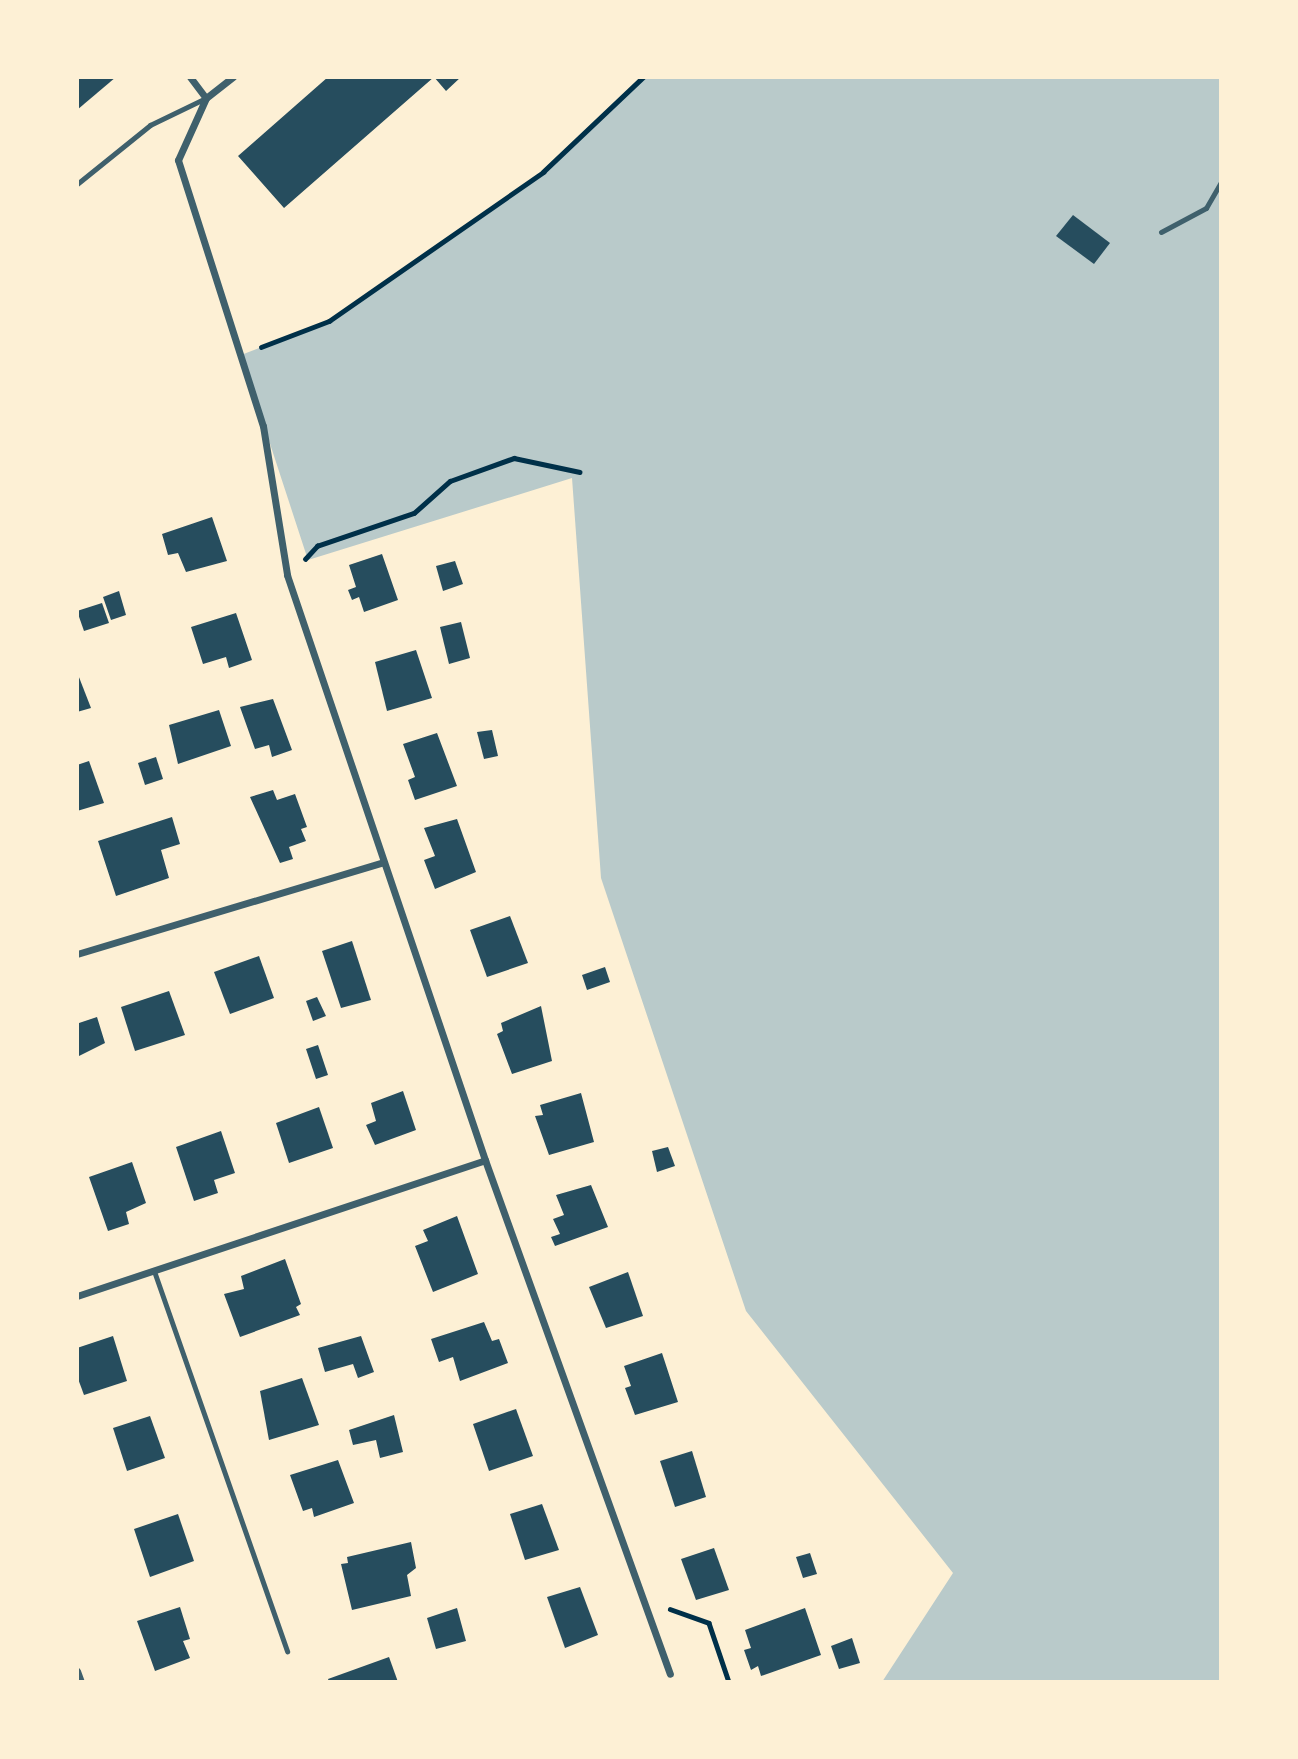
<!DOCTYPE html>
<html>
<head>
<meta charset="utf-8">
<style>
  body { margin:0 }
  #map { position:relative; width:1298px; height:1759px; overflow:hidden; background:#fdf0d5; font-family:"Playfair Display",serif }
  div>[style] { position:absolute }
  .green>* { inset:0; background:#b9caca }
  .building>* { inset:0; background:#264d5e }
  .path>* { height:4.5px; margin:-2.25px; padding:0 2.25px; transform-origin:2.25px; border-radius:2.25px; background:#003049 }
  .service>* { height:5px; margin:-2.5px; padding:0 2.5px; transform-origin:2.5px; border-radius:2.5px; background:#3f606c }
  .minor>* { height:7px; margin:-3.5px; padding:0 3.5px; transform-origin:3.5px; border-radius:3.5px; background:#3f606c }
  span { translate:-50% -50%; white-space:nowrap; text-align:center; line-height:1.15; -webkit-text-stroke:7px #fdf0d5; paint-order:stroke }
  .frame { position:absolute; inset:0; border:79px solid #fdf0d5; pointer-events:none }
</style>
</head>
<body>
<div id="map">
  <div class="green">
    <i style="clip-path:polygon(643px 77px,1221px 77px,1221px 1682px,882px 1682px,953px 1573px,746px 1311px,601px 878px,572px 478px,308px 560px,241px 355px,329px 321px,542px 172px)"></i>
  </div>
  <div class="building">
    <i style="clip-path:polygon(77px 77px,116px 77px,77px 110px)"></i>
    <i style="clip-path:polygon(328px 77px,461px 77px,446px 91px,434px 77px,284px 208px,238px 156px)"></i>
    <i style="clip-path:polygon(1073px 215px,1110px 243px,1094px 264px,1056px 236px)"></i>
    <i style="clip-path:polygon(212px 517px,227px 561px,186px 572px,178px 553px,168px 555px,162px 534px)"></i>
    <i style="clip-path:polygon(382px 554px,398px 600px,364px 612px,359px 597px,352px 600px,348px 590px,356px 587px,349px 565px)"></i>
    <i style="clip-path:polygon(455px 561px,463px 584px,443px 591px,436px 566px)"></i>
    <i style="clip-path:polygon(119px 591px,126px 615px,111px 620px,103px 597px)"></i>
    <i style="clip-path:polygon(102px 603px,109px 623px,84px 631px,77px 611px)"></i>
    <i style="clip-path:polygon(236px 613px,252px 660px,229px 668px,226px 657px,203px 664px,191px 627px)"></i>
    <i style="clip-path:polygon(461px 622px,470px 658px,449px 664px,440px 627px)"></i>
    <i style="clip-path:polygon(416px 650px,432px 698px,387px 711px,375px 662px)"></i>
    <i style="clip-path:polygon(77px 672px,91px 708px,77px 712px)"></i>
    <i style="clip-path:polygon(273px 699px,292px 750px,272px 757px,269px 745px,255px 749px,240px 707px)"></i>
    <i style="clip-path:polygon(219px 710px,231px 746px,178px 764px,169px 725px)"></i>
    <i style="clip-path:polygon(492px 730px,498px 756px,484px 759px,477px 732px)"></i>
    <i style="clip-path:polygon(437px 733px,457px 786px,415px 800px,408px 780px,415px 777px,403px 744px)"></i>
    <i style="clip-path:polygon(156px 757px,163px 779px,145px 785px,138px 763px)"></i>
    <i style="clip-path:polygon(89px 761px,104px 803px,77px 811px,77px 765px)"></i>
    <i style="clip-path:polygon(273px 790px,277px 800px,295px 794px,307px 827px,301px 829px,306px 841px,289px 847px,293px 859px,280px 863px,250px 797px)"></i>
    <i style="clip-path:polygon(172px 817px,180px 844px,161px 850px,169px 878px,116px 896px,98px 841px)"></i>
    <i style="clip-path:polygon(457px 819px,476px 872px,435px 889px,424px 860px,435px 856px,424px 828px)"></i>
    <i style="clip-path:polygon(510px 916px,528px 963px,487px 977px,470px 930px)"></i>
    <i style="clip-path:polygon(352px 941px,371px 1000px,341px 1008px,322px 951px)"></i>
    <i style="clip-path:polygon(259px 956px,274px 998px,230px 1014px,214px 972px)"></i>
    <i style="clip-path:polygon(605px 967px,610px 982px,587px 990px,582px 975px)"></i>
    <i style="clip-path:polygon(169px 991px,185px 1035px,135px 1051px,121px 1007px)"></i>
    <i style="clip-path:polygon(317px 997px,326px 1016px,313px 1021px,306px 1001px)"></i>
    <i style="clip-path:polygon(541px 1006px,552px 1061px,512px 1074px,497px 1034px,503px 1031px,501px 1023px)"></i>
    <i style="clip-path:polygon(97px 1017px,105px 1043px,77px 1057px,77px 1018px,79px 1023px)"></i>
    <i style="clip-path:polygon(318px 1045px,328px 1075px,316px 1079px,306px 1049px)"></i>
    <i style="clip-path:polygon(403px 1091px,416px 1130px,375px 1145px,366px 1125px,376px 1121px,371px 1103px)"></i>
    <i style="clip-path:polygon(581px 1093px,594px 1142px,549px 1155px,535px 1116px,543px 1115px,540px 1105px)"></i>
    <i style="clip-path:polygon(319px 1107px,333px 1148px,289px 1163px,276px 1123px)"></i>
    <i style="clip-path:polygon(221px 1131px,235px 1173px,214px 1180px,218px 1193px,194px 1201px,176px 1147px)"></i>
    <i style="clip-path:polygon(668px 1147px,675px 1166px,657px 1172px,652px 1151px)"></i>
    <i style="clip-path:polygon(132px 1162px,146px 1203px,126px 1212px,129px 1224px,108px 1231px,89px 1177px)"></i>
    <i style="clip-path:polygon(591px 1185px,608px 1227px,555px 1246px,551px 1237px,560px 1234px,553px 1219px,564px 1215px,556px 1195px)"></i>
    <i style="clip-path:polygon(457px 1216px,478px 1274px,433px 1292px,415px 1246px,428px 1241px,423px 1230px)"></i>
    <i style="clip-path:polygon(285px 1259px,301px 1304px,296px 1307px,300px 1315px,240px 1337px,224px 1294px,244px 1289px,241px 1276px)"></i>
    <i style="clip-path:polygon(628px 1272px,643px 1316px,606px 1328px,589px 1287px)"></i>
    <i style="clip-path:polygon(484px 1322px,492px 1341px,499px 1339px,508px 1363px,460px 1381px,453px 1357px,439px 1362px,431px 1339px)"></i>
    <i style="clip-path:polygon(113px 1336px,127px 1381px,84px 1395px,77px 1376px,77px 1348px)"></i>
    <i style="clip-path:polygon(361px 1336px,374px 1372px,358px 1378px,353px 1364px,325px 1372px,318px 1348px)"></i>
    <i style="clip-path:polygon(662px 1353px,678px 1402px,635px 1415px,625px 1388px,631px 1386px,624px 1366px)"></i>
    <i style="clip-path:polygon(302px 1378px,319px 1425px,269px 1440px,260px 1391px)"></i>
    <i style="clip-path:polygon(516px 1409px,533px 1456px,489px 1471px,473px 1424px)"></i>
    <i style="clip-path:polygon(394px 1415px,403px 1452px,380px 1458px,376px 1440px,353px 1445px,349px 1430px)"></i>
    <i style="clip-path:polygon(150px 1416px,165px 1458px,127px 1471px,113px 1428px)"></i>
    <i style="clip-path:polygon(692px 1451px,706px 1497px,675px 1507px,660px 1461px)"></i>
    <i style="clip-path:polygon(338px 1460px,354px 1503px,314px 1517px,312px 1508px,303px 1511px,290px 1475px)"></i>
    <i style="clip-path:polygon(542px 1504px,559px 1550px,525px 1560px,510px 1514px)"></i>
    <i style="clip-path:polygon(178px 1514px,194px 1561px,150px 1577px,134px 1529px)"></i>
    <i style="clip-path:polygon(411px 1542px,416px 1568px,407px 1575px,411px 1596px,352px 1610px,341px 1564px,348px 1563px,347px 1557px)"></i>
    <i style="clip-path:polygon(714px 1548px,729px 1590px,696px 1600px,681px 1559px)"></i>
    <i style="clip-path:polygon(810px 1553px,817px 1574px,803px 1578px,796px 1557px)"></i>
    <i style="clip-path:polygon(580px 1587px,598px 1635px,565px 1648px,547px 1597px)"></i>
    <i style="clip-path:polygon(180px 1607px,190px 1639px,183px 1641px,190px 1658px,155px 1671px,137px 1621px)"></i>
    <i style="clip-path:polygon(457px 1608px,466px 1641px,436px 1649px,427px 1618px)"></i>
    <i style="clip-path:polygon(805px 1608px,821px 1655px,761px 1676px,758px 1666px,751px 1670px,744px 1650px,751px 1648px,745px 1630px)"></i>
    <i style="clip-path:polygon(852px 1638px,860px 1663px,839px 1669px,831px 1646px)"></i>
    <i style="clip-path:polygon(389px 1657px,398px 1682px,329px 1682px,328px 1679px)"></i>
  </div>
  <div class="path">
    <i style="left:261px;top:347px;width:73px;rotate:-20.9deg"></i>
    <i style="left:329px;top:321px;width:261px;rotate:-34.8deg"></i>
    <i style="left:543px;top:172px;width:138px;rotate:-43.5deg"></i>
    <i style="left:305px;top:559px;width:18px;rotate:-47deg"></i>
    <i style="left:317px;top:546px;width:102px;rotate:-18.8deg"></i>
    <i style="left:414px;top:513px;width:48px;rotate:-41.6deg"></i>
    <i style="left:450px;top:481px;width:68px;rotate:-19.8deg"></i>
    <i style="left:514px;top:458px;width:67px;rotate:12deg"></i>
    <i style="left:670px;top:1609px;width:41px;rotate:19.7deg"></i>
    <i style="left:709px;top:1623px;width:62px;rotate:71.3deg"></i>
  </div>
  <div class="service">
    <i style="left:77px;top:184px;width:94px;rotate:-38.9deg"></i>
    <i style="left:150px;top:125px;width:62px;rotate:-25.7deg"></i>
    <i style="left:1161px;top:232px;width:51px;rotate:-28.1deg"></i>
    <i style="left:1206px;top:208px;width:30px;rotate:-60deg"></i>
    <i style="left:154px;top:1271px;width:403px;rotate:70.7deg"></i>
  </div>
  <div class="minor">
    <i style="left:190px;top:77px;width:26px;rotate:53deg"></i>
    <i style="left:206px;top:98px;width:68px;rotate:114.3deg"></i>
    <i style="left:178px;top:160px;width:279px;rotate:72.3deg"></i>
    <i style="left:263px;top:426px;width:151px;rotate:80.8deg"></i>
    <i style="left:287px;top:575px;width:618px;rotate:71.3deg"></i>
    <i style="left:485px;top:1160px;width:546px;rotate:70.21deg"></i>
    <i style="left:206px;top:98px;width:34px;rotate:-38deg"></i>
    <i style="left:77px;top:954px;width:320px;rotate:-16.7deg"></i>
    <i style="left:77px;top:1296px;width:430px;rotate:-18.4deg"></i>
    <i style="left:77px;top:1671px;width:12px;rotate:70deg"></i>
  </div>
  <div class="frame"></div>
</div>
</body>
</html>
